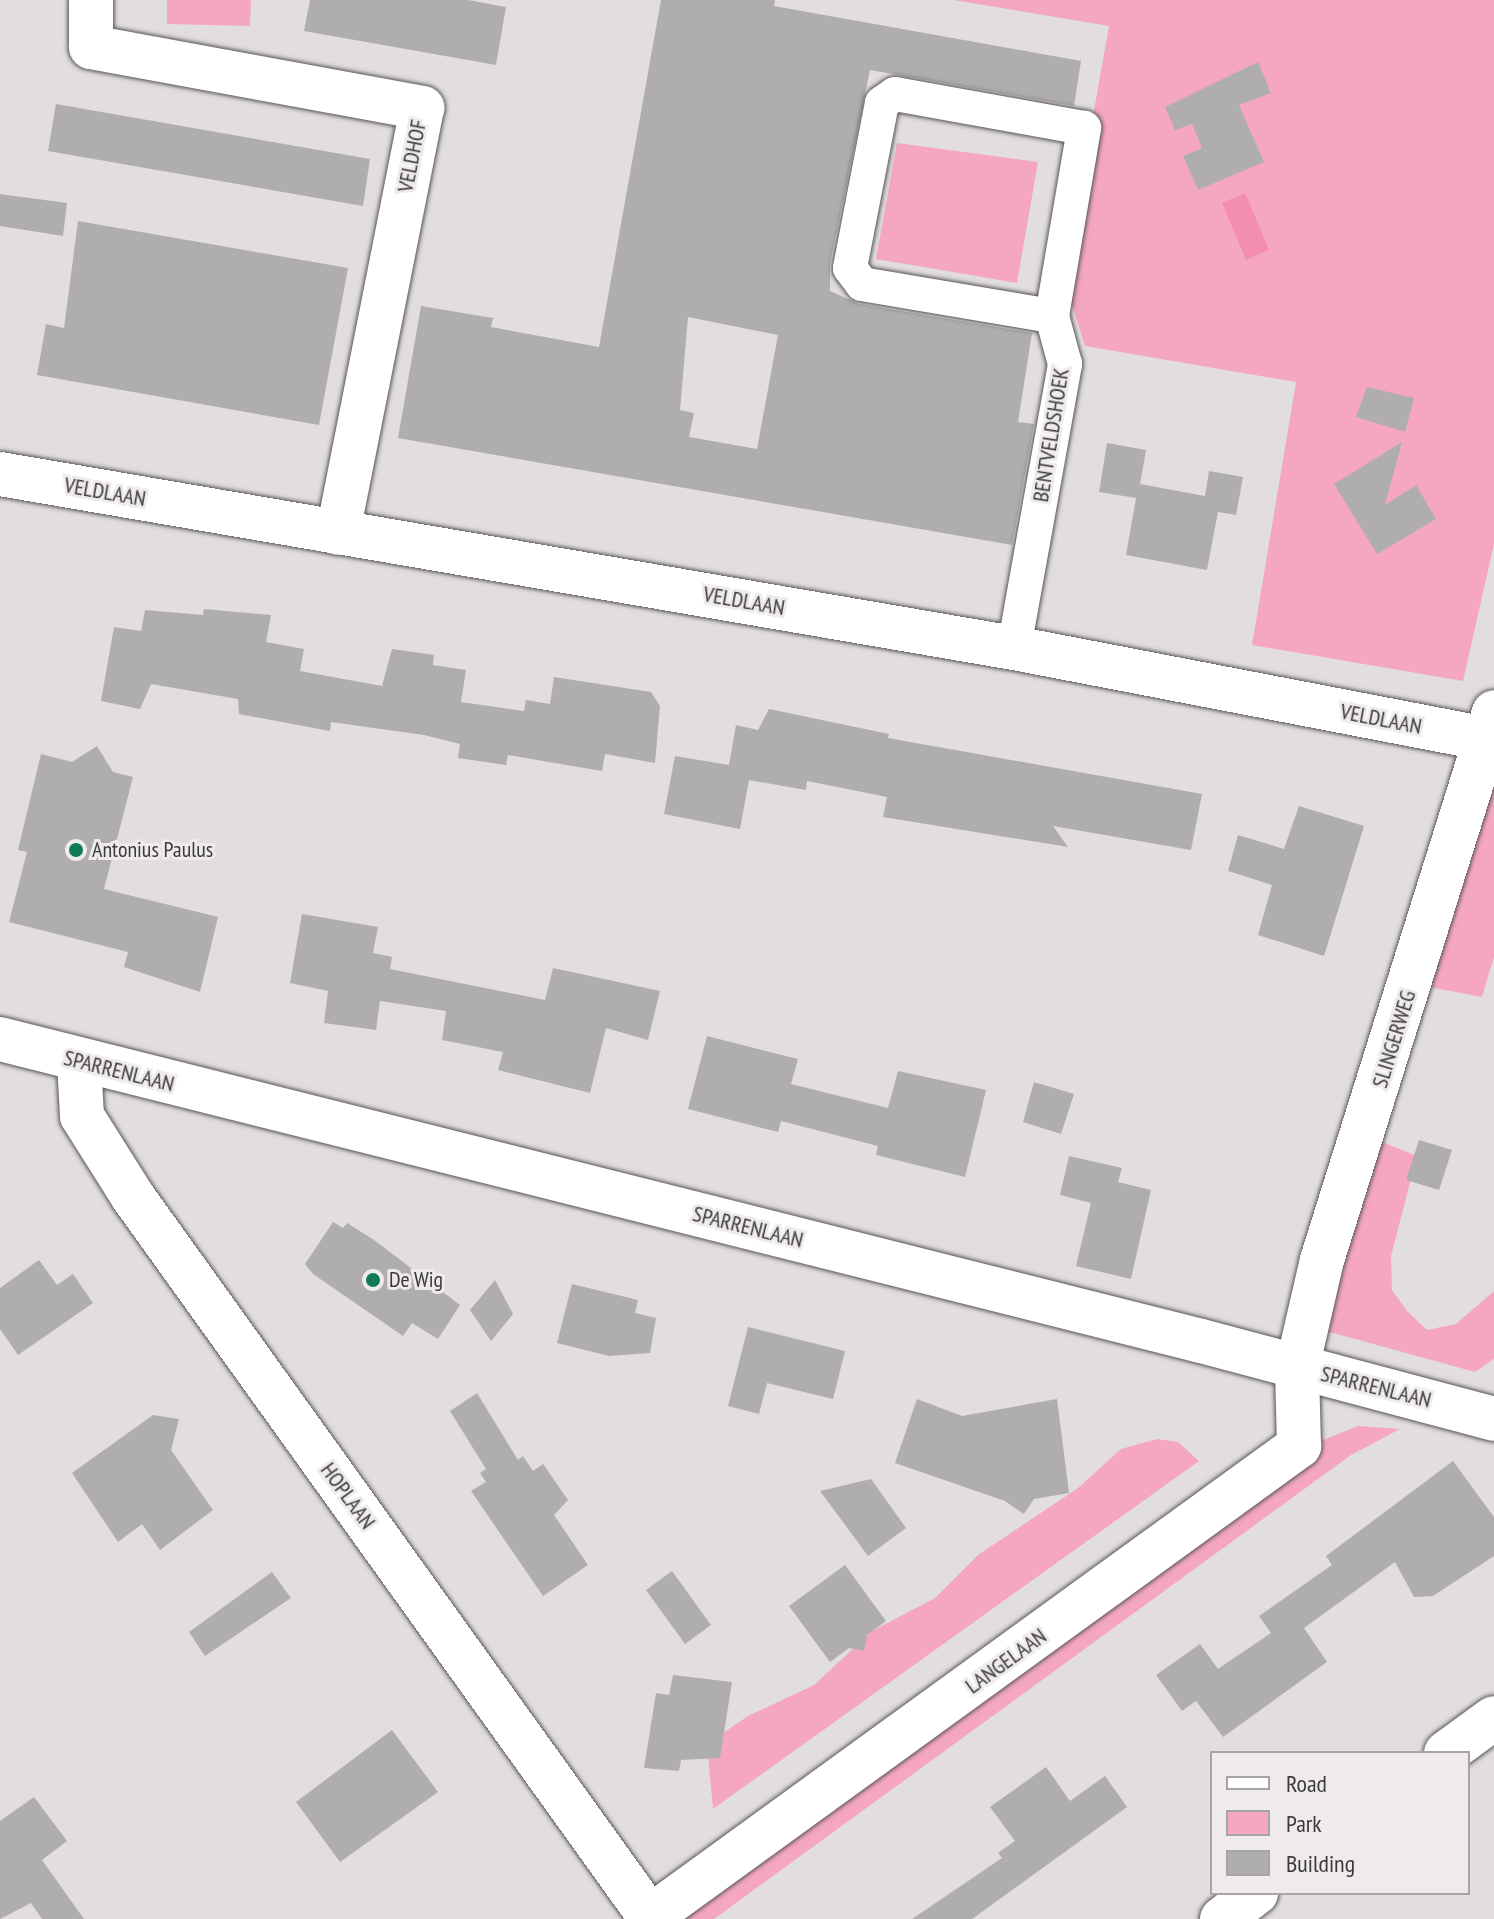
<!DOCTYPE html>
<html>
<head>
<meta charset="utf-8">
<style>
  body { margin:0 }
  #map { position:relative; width:1494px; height:1919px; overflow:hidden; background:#e2dedf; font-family:"PT Sans Narrow",sans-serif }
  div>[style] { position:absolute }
  .green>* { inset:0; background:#f5a7c0 }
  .water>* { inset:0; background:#f38eb0 }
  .building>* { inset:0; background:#b0adae }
  .roads { filter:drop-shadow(0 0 2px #595556) drop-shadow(0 0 2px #595556) }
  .pedestrian>* { height:34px; margin:-17px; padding:0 17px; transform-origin:17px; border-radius:17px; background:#fff }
  .minor>* { height:44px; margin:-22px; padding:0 22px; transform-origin:22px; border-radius:22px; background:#fff }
  .primary>* { height:44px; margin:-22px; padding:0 22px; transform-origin:22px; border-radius:22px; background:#fff }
  .dots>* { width:22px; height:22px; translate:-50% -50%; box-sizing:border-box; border:4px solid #efebec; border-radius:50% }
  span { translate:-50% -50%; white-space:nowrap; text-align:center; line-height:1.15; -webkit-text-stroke:6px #efebec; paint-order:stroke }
  .street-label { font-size:22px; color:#3b3a3a }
  .poi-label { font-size:22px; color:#3b3a3a }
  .left { translate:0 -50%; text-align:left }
  .legend { position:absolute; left:1210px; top:1751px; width:260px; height:144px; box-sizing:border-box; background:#efebec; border:2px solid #a7a4a5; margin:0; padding:10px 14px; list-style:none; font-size:24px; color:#3b3a3a }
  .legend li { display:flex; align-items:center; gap:16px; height:40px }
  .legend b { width:40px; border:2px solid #a7a4a5 }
</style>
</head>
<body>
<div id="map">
  <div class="green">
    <i style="clip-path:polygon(167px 0,251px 0,250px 26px,167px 24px)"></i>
    <i style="clip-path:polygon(954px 0,1494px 0,1494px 544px,1463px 681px,1252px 645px,1296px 382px,1085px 346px,1064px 280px,1109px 26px)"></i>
    <i style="clip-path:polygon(897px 143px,1038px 162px,1017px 283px,876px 259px)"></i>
    <i style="clip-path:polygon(1494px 774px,1494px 957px,1482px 997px,1424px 986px)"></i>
    <i style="clip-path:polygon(1377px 1140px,1417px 1156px,1391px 1256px,1392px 1290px,1407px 1311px,1427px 1330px,1456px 1324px,1494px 1291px,1494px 1359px,1475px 1372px,1326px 1331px)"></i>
    <i style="clip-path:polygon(1358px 1426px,1400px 1429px,1351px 1455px,714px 1919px,664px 1919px,1187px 1544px,1323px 1440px)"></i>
    <i style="clip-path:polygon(1157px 1439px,1178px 1442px,1199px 1461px,713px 1809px,707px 1744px,748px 1716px,814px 1685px,872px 1631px,935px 1598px,978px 1555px,1078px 1488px,1121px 1449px)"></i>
  </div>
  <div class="water">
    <i style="clip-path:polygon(1245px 193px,1269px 250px,1246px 260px,1222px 203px)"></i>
  </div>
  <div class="building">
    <i style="clip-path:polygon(310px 0,468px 0,506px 7px,496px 65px,304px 31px)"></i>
    <i style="clip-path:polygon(evenodd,661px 0,775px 0,774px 6px,1081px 61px,1074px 106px,870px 70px,830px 264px,830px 291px,859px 304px,1032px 333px,1018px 422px,1034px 424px,1012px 545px,398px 438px,421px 306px,493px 318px,491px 327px,599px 347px,661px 0,688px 317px,778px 335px,757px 449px,689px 437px,694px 413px,680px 410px,688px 317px)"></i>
    <i style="clip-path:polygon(1258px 62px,1271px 93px,1239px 105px,1264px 162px,1198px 190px,1183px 156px,1202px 148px,1192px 124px,1175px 130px,1165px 107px)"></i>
    <i style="clip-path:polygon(56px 104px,370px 159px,363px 206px,48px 151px)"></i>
    <i style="clip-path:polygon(0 194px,67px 203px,63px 236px,0 226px)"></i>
    <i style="clip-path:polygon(78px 221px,348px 268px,319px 425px,37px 375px,46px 324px,64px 328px)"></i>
    <i style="clip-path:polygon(1367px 387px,1414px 398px,1405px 432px,1356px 417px)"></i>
    <i style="clip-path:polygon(1402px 442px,1385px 505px,1416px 485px,1436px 519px,1377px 554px,1334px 484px)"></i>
    <i style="clip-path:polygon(1107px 443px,1146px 450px,1140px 484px,1205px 496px,1209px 471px,1243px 477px,1236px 515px,1218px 512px,1207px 570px,1126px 555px,1136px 498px,1099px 492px)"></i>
    <i style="clip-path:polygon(204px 609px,271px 615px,266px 642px,304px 649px,300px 671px,382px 686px,392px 649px,434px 655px,433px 665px,466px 670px,461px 702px,524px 711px,526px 700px,550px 704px,554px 677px,651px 692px,660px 706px,655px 763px,605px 754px,602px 771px,508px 755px,506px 765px,458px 758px,460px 744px,424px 735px,331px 722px,330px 731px,239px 714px,238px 699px,151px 684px,140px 709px,101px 701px,114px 627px,141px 631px,145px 610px,203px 615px)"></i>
    <i style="clip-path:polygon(769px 709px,889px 734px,888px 738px,1202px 794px,1191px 850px,1053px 826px,1068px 847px,883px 817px,887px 797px,807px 781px,806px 790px,749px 780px,740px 829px,664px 814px,675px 756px,729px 765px,736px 725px,758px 730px)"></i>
    <i style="clip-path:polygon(97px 746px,113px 772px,133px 777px,104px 889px,218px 917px,200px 992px,124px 967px,128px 952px,9px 922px,27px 852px,18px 850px,41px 754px,72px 762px)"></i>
    <i style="clip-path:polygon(1299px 806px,1364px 826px,1324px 956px,1258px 935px,1272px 885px,1228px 871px,1238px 835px,1284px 849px)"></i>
    <i style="clip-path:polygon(302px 914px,378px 927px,373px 953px,392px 957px,390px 969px,545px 1000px,553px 968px,660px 991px,648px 1040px,606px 1028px,590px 1093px,498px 1070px,503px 1052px,442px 1040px,446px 1011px,380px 1001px,376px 1030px,324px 1023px,328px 991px,290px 983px)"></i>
    <i style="clip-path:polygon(707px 1036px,798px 1059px,791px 1084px,888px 1108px,898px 1071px,986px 1090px,965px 1177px,876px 1155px,878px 1146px,781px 1121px,778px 1132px,688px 1109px)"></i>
    <i style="clip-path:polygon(1034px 1082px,1074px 1094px,1061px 1134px,1023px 1122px)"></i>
    <i style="clip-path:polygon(1419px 1140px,1452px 1150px,1439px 1190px,1406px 1180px)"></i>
    <i style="clip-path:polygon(1069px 1156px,1122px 1168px,1118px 1182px,1151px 1190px,1131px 1279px,1076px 1266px,1091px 1203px,1060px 1195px)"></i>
    <i style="clip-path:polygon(333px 1222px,343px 1228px,347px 1223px,374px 1240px,460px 1305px,438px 1339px,412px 1323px,403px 1336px,313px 1274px,305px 1264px)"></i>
    <i style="clip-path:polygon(39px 1260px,57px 1285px,73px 1274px,93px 1303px,18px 1355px,0 1329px,0 1288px)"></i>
    <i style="clip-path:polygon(495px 1280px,513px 1314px,491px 1341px,470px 1310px)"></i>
    <i style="clip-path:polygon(572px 1284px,638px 1300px,635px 1313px,656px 1318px,650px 1353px,609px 1356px,557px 1343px)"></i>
    <i style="clip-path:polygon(748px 1327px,845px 1351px,833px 1399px,767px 1383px,759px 1414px,728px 1406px)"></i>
    <i style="clip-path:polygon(477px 1393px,518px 1460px,523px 1456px,533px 1471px,543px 1464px,568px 1500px,554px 1515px,588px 1565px,543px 1596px,471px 1491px,486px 1482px,480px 1473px,486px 1469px,450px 1411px)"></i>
    <i style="clip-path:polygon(917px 1399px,962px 1416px,1057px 1399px,1069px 1493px,1034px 1499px,1024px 1514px,1005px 1501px,895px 1463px)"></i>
    <i style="clip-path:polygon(153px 1415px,179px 1419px,171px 1450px,213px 1510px,160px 1550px,142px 1524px,118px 1542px,72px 1473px)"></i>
    <i style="clip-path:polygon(1453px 1461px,1494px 1517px,1494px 1556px,1433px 1596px,1414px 1597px,1395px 1562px,1304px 1628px,1327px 1662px,1223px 1737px,1196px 1701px,1182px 1711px,1156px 1675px,1200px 1644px,1218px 1669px,1271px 1633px,1259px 1616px,1332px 1565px,1326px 1556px)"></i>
    <i style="clip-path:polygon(871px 1479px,906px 1528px,868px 1556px,820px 1491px)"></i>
    <i style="clip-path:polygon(845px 1565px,886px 1621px,867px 1635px,864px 1651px,849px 1648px,830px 1662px,789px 1606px)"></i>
    <i style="clip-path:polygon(672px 1571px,711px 1625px,685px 1644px,646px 1590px)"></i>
    <i style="clip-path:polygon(272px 1572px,291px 1598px,205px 1656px,189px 1632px)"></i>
    <i style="clip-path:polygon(673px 1675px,732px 1682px,720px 1758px,681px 1760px,679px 1771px,644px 1768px,656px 1693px,669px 1695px)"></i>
    <i style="clip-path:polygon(392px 1730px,438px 1792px,340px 1862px,296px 1802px)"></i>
    <i style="clip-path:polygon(1046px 1767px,1070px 1801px,1105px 1776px,1127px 1807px,972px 1919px,912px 1919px,1002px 1858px,998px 1853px,1015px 1841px,990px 1807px)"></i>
    <i style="clip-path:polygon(34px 1797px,67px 1841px,42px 1860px,84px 1919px,42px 1919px,31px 1903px,0 1919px,0 1821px)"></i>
  </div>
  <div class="roads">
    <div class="pedestrian">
      <i style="left:1014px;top:648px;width:289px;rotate:-79.8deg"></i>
      <i style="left:1065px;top:364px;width:50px;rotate:-105.2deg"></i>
      <i style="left:1052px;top:316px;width:191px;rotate:-80.3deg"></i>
      <i style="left:1084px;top:128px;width:192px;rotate:-169.8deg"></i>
      <i style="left:895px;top:94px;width:16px;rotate:145deg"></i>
      <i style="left:882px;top:103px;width:168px;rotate:101deg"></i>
      <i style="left:850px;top:268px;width:20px;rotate:53deg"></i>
      <i style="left:862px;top:284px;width:193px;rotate:9.6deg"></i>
    </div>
    <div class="minor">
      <i style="left:91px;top:0;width:47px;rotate:90deg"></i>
      <i style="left:91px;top:47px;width:337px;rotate:10.4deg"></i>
      <i style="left:422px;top:108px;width:433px;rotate:101.2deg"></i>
      <i style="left:0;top:474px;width:1029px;rotate:9.74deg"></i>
      <i style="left:1014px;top:648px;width:481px;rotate:10.9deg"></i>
      <i style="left:0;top:1039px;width:1238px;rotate:14.11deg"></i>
      <i style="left:1201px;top:1341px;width:303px;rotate:14.9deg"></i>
      <i style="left:79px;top:1062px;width:54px;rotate:86.8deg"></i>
      <i style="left:82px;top:1116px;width:96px;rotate:57.8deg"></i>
      <i style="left:133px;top:1197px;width:886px;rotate:54.32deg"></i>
      <i style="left:647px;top:1919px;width:806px;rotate:-35.96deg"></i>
      <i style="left:1299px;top:1446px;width:78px;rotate:-91.5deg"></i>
      <i style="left:1297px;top:1368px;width:111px;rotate:-77deg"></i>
      <i style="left:1322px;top:1260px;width:574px;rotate:-72.57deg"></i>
    </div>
    <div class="primary">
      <i style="left:1446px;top:1753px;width:59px;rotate:-36.1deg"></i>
      <i style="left:1222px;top:1919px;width:43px;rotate:-37.4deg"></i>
    </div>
  </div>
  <div class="dots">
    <i style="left:76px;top:850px;background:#127a53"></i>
    <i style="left:373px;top:1280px;background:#127a53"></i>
  </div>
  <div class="street-label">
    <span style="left:412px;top:156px;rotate:-79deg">VELDHOF</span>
    <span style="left:1051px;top:435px;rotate:-81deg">BENTVELDSHOEK</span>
    <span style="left:105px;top:492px;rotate:10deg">VELDLAAN</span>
    <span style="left:744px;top:601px;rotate:10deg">VELDLAAN</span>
    <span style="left:1381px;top:719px;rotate:11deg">VELDLAAN</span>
    <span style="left:1394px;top:1039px;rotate:-73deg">SLINGERWEG</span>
    <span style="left:119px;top:1071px;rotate:14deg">SPARRENLAAN</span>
    <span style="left:748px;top:1227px;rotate:14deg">SPARRENLAAN</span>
    <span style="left:1376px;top:1387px;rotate:14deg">SPARRENLAAN</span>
    <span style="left:348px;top:1496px;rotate:54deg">HOPLAAN</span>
    <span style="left:1006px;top:1661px;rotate:-36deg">LANGELAAN</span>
  </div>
  <div class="poi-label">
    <span class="left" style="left:92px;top:850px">Antonius Paulus</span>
    <span class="left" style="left:389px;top:1280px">De Wig</span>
  </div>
  <ul class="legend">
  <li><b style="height:10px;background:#fff"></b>Road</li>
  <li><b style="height:22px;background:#f5a7c0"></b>Park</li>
  <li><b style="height:22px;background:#b0adae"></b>Building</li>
  </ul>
</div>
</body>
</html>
